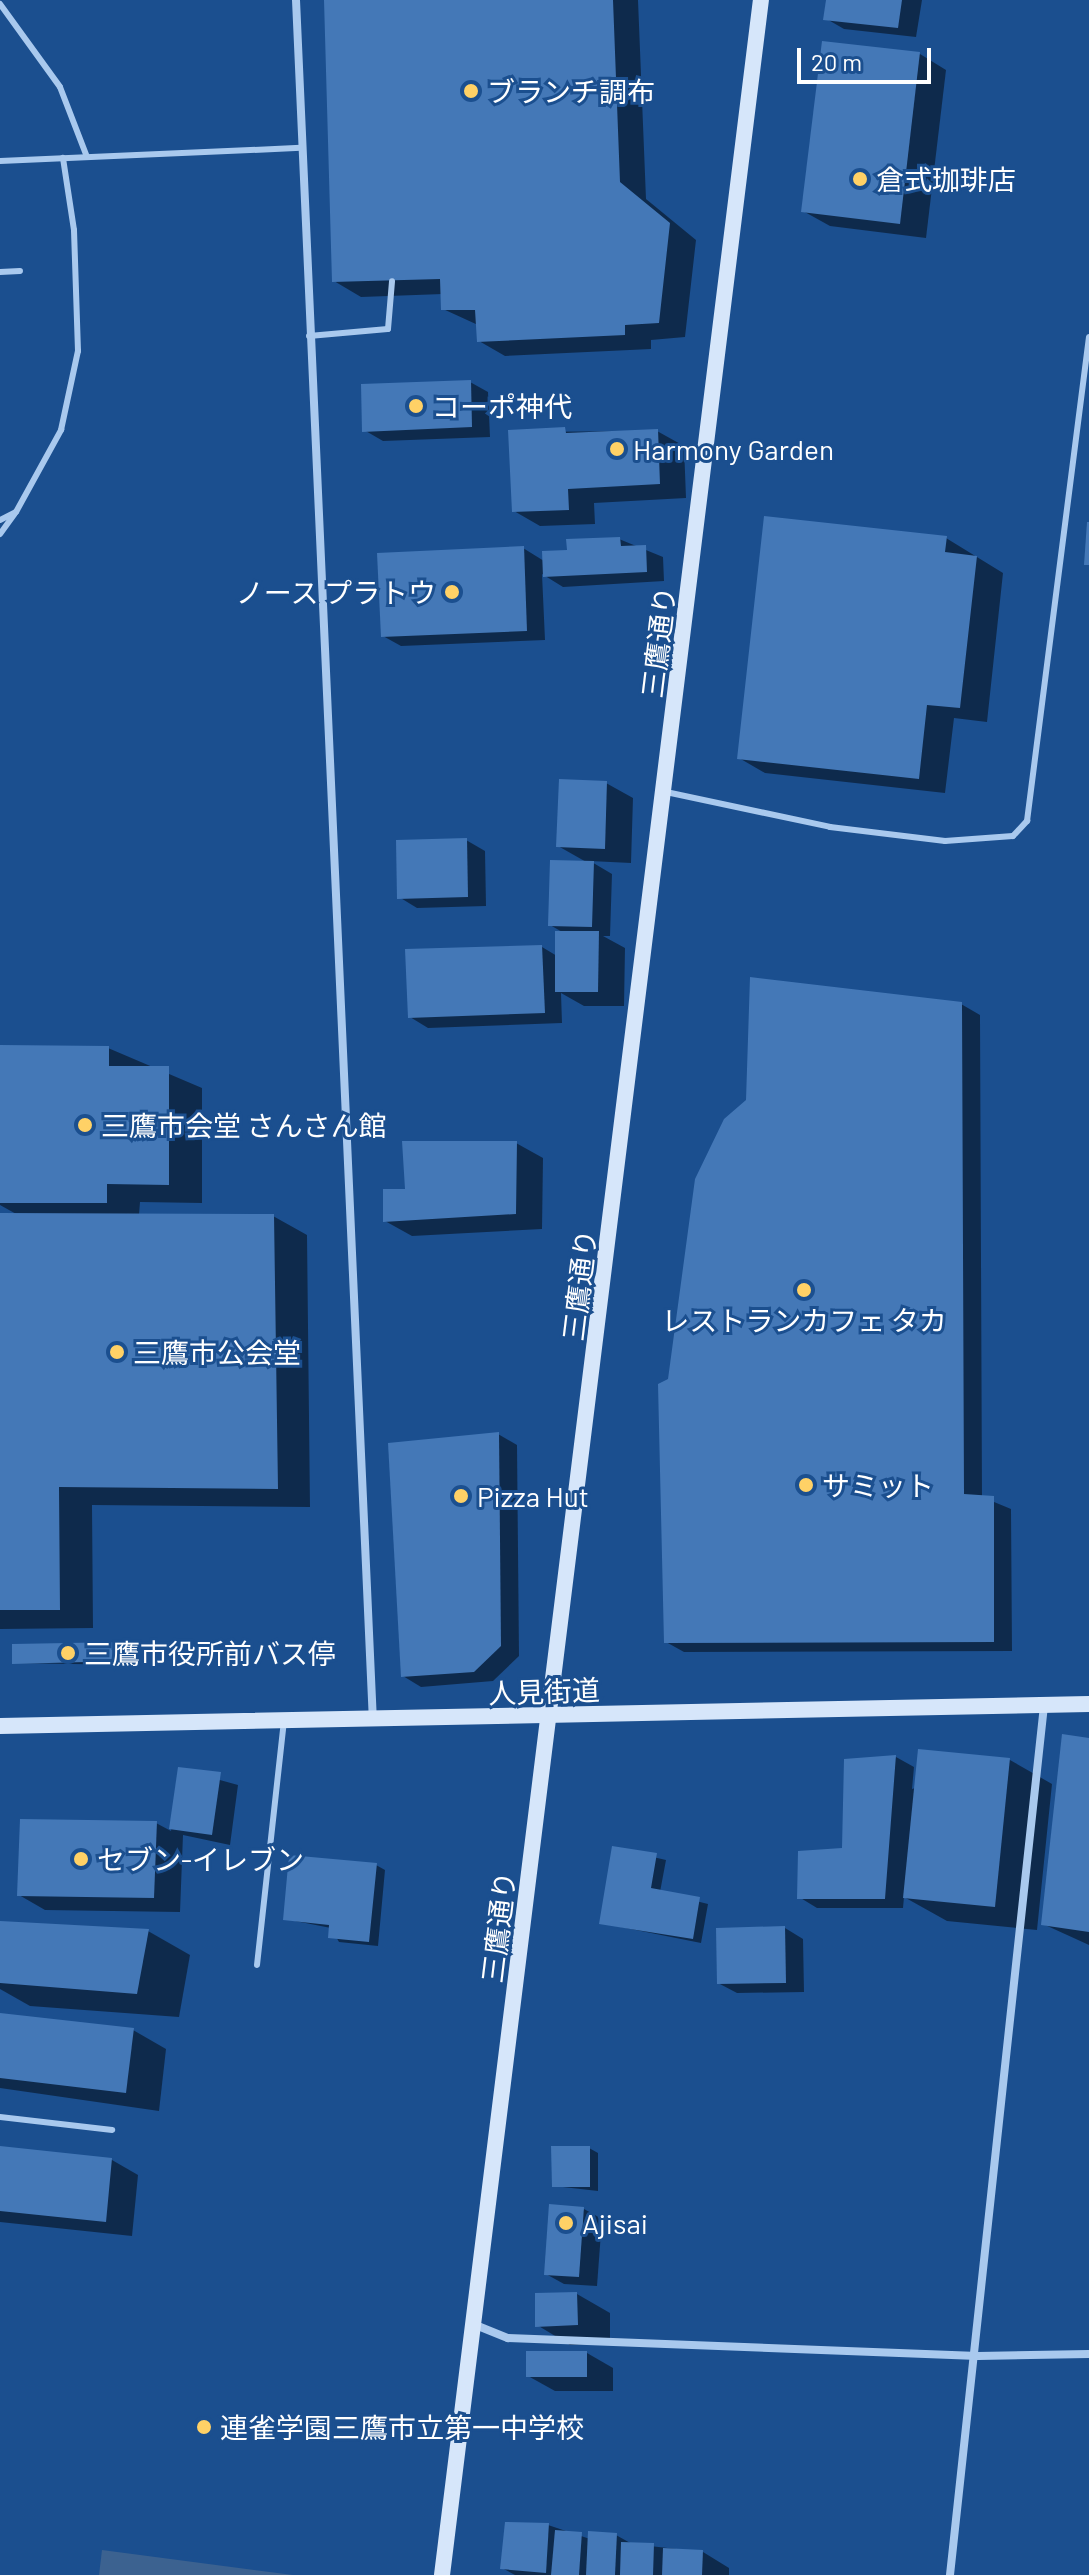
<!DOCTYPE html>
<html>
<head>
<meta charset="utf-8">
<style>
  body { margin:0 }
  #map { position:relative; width:1089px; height:2575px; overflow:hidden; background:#1b4f8f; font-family:Barlow,"Noto Sans JP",sans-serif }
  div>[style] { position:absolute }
  .water>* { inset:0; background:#3c6290 }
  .shadow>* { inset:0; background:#0007 }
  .building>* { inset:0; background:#4478b7 }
  .lane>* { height:6px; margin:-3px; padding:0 3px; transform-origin:3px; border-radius:3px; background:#a9c9ee }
  .street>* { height:8px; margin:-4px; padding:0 4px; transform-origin:4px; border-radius:4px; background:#a9c9ee }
  .secondary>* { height:16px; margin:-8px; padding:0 8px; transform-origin:8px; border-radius:8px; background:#d6e6fa }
  .dots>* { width:22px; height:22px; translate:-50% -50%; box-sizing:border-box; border:4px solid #1b4f8f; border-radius:50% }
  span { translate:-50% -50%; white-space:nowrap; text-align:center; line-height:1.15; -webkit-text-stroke:6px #1b4f8f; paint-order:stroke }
  .poi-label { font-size:28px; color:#fff }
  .left { translate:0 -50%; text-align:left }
  .right { translate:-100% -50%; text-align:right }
  .street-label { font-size:28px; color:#fff }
  .scale { position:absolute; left:797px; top:48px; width:134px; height:36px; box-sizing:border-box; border:4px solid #fff; border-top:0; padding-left:10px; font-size:24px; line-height:28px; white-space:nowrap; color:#fff; -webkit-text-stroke:6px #1b4f8f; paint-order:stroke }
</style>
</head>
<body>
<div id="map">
  <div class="water">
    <i style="clip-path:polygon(102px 2550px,293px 2575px,99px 2575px)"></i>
  </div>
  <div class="shadow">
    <i style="clip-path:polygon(326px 0,638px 0,646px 199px,696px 240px,685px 337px,651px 340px,651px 349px,505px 356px,479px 341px,478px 325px,443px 309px,443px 294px,361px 297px,334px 281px)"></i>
    <i style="clip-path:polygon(828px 0,922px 0,916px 37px,844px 29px,825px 18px)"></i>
    <i style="clip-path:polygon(920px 54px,946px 70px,926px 238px,830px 226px,803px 211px)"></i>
    <i style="clip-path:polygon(470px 382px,488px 392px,490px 437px,383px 441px,364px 430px)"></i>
    <i style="clip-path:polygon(657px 431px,684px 446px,686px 498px,594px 503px,595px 524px,540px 526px,514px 511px,510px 432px)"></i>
    <i style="clip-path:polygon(946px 538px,1003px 573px,987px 722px,954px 718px,945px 793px,765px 773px,739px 758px)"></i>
    <i style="clip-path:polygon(619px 539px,663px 557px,664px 581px,563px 587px,542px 574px,545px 640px,401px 646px,383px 636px,523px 548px,544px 561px)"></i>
    <i style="clip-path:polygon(606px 783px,633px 798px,631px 863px,590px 861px,612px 874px,610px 936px,603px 936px,625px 948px,624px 1006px,584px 1006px,561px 993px,562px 1023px,428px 1028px,410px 1017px,542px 947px,557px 956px,564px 933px,550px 925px,588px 863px,558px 846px)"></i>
    <i style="clip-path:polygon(466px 840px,485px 851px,486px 906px,417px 908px,399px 897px)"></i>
    <i style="clip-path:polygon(961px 1004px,980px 1015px,982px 1497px,1011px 1509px,1012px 1651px,684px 1652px,666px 1642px,670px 1381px,748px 1101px)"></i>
    <i style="clip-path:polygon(0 1047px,108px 1048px,202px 1088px,202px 1203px,140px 1202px,139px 1215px,273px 1216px,307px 1235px,310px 1507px,92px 1505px,93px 1628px,0 1629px,0 1215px,18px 1215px,0 1205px)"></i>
    <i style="clip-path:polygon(516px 1143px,543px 1158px,542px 1229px,412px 1236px,385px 1221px,408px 1191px)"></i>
    <i style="clip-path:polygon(498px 1434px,517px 1445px,519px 1656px,493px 1681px,421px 1687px,403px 1676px)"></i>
    <i style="clip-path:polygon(122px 1644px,131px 1650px,131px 1665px,14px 1663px)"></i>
    <i style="clip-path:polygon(1089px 1740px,1089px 1945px,1043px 1924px)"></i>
    <i style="clip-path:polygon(896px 1757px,914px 1767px,912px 1789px,1010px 1760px,1052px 1784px,1037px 1930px,947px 1921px,904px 1897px,903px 1908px,817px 1908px,799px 1897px,844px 1850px)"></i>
    <i style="clip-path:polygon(180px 1769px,238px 1785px,230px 1845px,183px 1835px,180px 1912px,45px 1910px,19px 1895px,156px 1823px,171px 1831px)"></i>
    <i style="clip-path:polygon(614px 1848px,666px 1860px,660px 1892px,708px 1904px,701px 1943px,601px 1923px)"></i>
    <i style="clip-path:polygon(376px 1865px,385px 1870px,378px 1946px,339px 1942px,331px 1928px,285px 1919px)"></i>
    <i style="clip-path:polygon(0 1923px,148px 1931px,190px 1955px,179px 2017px,30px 2006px,0 1989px)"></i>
    <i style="clip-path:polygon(785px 1928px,803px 1939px,804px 1992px,737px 1993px,718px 1983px)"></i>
    <i style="clip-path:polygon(0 2015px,133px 2030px,166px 2049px,159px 2111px,0 2088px)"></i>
    <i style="clip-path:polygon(0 2148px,112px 2160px,138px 2175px,132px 2236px,0 2222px)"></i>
    <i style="clip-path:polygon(589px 2148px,598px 2153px,598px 2191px,554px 2186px)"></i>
    <i style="clip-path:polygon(584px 2209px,602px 2219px,597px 2286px,564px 2284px,546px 2274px)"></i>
    <i style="clip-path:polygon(577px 2294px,610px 2313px,610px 2343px,570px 2345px,537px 2325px)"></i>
    <i style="clip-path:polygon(587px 2353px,613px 2368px,613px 2391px,555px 2391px,528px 2376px)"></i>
    <i style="clip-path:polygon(548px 2525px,590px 2539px,616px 2535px,632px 2544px,703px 2552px,729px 2568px,729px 2575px,515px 2575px,502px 2568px)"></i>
  </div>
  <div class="building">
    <i style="clip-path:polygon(324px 0,613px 0,620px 182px,670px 223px,659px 323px,625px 325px,625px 335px,477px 342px,475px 310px,441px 310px,440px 279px,332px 282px)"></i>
    <i style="clip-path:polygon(826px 0,902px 0,898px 28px,823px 20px)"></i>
    <i style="clip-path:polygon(822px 41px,920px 52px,900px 224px,801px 212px)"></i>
    <i style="clip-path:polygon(471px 380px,472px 427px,362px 432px,361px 384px)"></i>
    <i style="clip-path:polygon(565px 427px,566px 433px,658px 429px,660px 484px,568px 489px,569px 510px,512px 512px,508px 430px)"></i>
    <i style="clip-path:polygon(764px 516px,947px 536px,945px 552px,977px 556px,960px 708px,927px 705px,919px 779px,737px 759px)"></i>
    <i style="clip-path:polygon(1087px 522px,1089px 522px,1089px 565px,1084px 565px)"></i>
    <i style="clip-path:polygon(620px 537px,621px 546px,646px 545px,647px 572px,543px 577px,542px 551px,567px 550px,566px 539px)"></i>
    <i style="clip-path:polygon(524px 546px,527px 631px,381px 637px,377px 553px)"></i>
    <i style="clip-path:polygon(559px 779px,607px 781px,605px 849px,556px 847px)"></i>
    <i style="clip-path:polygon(467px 838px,468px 897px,397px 899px,396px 840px)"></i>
    <i style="clip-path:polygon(550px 860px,594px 861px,592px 927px,548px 926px)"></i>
    <i style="clip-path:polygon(555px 931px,599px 931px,598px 992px,555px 992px)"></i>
    <i style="clip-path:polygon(542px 945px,545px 1013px,408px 1018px,405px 949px)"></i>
    <i style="clip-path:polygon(750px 977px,962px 1002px,964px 1494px,994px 1496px,994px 1642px,664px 1643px,658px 1384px,668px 1379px,695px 1179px,724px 1119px,746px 1100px)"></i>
    <i style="clip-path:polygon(0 1045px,109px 1046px,109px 1066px,169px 1066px,169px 1185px,107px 1184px,107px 1203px,0 1203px)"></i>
    <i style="clip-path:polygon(402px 1141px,517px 1141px,516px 1214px,383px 1222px,383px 1189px,405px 1189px)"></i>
    <i style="clip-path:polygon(0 1213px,274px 1214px,278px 1489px,59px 1487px,60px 1610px,0 1610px)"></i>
    <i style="clip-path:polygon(499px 1432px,501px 1646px,474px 1672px,401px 1677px,388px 1443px)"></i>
    <i style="clip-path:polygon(123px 1642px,123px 1661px,12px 1664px,12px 1644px)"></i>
    <i style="clip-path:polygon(1062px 1734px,1089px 1738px,1089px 1932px,1041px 1925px)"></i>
    <i style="clip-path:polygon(918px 1749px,1010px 1758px,995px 1907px,903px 1898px)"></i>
    <i style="clip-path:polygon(896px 1755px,885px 1899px,797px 1899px,798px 1851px,842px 1848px,844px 1759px)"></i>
    <i style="clip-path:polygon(178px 1767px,221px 1772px,212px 1835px,169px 1829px)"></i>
    <i style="clip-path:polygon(20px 1819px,157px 1821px,154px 1898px,17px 1896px)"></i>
    <i style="clip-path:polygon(612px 1846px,657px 1853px,651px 1888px,700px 1897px,693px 1939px,599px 1924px)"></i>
    <i style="clip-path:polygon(289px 1855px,377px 1863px,369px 1942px,328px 1938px,329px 1925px,283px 1920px)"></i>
    <i style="clip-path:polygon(0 1921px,149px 1929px,137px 1994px,0 1983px)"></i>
    <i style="clip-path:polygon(785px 1926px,786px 1983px,717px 1984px,716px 1928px)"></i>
    <i style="clip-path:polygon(0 2013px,134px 2028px,126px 2093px,0 2078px)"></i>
    <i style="clip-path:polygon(0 2146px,112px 2158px,106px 2222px,0 2211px)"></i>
    <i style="clip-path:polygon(551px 2146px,590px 2146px,590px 2187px,552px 2187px)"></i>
    <i style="clip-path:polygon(549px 2204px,584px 2207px,579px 2277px,544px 2275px)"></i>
    <i style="clip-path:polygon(577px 2292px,578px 2325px,535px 2327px,535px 2293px)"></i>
    <i style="clip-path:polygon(526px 2351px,587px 2351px,587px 2377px,526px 2377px)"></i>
    <i style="clip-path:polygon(505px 2522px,549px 2523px,546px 2573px,500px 2569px)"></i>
    <i style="clip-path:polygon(555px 2530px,582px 2532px,579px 2575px,551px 2575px)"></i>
    <i style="clip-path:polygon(588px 2531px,617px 2533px,615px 2575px,586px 2575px)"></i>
    <i style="clip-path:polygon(621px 2542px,654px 2543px,653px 2575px,620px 2575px)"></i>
    <i style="clip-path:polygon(663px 2548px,703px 2550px,702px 2575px,662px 2575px)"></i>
  </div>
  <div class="lane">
    <i style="left:0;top:4px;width:102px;rotate:54.1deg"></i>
    <i style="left:60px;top:87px;width:75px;rotate:68.9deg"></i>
    <i style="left:0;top:161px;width:301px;rotate:-2.5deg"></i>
    <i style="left:0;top:272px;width:20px;rotate:-3deg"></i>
    <i style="left:309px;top:336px;width:79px;rotate:-5.1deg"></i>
    <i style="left:388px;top:329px;width:48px;rotate:-85.2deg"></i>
    <i style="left:0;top:520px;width:18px;rotate:-27deg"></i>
    <i style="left:16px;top:512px;width:94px;rotate:-61.2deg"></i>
    <i style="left:61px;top:430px;width:81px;rotate:-77.9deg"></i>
    <i style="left:78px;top:351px;width:121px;rotate:-91.9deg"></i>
    <i style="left:74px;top:230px;width:73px;rotate:-98.7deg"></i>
    <i style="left:0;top:534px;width:24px;rotate:-54deg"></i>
    <i style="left:666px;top:792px;width:168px;rotate:12deg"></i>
    <i style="left:830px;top:827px;width:116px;rotate:6.9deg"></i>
    <i style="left:945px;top:841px;width:68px;rotate:-4.2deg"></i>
    <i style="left:1013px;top:836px;width:21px;rotate:-47deg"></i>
    <i style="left:1027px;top:821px;width:488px;rotate:-82.7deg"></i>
    <i style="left:257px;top:1965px;width:244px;rotate:-83.7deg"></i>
    <i style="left:0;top:2117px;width:113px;rotate:6.6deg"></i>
  </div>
  <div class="street">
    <i style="left:296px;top:0;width:1722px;rotate:87.44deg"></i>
    <i style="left:473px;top:2324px;width:38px;rotate:22deg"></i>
    <i style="left:508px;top:2338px;width:470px;rotate:2.2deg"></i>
    <i style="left:978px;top:2356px;width:111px;rotate:-1deg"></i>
    <i style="left:950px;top:2575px;width:874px;rotate:-83.83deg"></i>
  </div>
  <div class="secondary">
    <i style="left:0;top:1726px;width:1089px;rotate:-1.16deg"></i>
    <i style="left:442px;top:2575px;width:2595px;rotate:-82.94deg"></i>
  </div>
  <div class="dots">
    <i style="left:471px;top:91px;background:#ffd166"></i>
    <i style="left:860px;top:179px;background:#ffd166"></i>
    <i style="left:416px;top:406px;background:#ffd166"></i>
    <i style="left:617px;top:449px;background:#ffd166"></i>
    <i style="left:452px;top:592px;background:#ffd166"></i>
    <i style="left:85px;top:1125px;background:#ffd166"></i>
    <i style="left:804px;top:1290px;background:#ffd166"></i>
    <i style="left:117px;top:1352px;background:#ffd166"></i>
    <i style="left:806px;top:1485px;background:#ffd166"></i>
    <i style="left:461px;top:1496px;background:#ffd166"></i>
    <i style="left:68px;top:1653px;background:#ffd166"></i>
    <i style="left:81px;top:1859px;background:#ffd166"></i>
    <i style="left:566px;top:2223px;background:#ffd166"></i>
    <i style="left:204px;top:2427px;background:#ffd166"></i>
  </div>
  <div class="poi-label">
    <span class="left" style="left:487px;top:91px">ブランチ調布</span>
    <span class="left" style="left:876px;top:179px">倉式珈琲店</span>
    <span class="left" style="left:432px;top:406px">コーポ神代</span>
    <span class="left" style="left:633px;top:449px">Harmony Garden</span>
    <span class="right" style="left:436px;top:592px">ノース プラトウ</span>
    <span class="left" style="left:101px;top:1125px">三鷹市会堂 さんさん館</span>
    <span style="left:804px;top:1320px">レストランカフェ タカ</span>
    <span class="left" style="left:133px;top:1352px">三鷹市公会堂</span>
    <span class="left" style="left:822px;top:1485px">サミット</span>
    <span class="left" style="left:477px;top:1496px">Pizza Hut</span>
    <span class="left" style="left:84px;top:1653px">三鷹市役所前バス停</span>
    <span class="left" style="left:97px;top:1859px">セブン-イレブン</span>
    <span class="left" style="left:582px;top:2223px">Ajisai</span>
    <span class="left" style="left:220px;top:2427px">連雀学園三鷹市立第一中学校</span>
  </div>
  <div class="street-label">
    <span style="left:658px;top:642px;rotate:-83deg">三鷹通り</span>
    <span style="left:579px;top:1285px;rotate:-83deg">三鷹通り</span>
    <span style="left:544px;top:1691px;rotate:-2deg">人見街道</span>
    <span style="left:498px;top:1927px;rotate:-83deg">三鷹通り</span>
  </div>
  <div class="scale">20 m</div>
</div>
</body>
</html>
